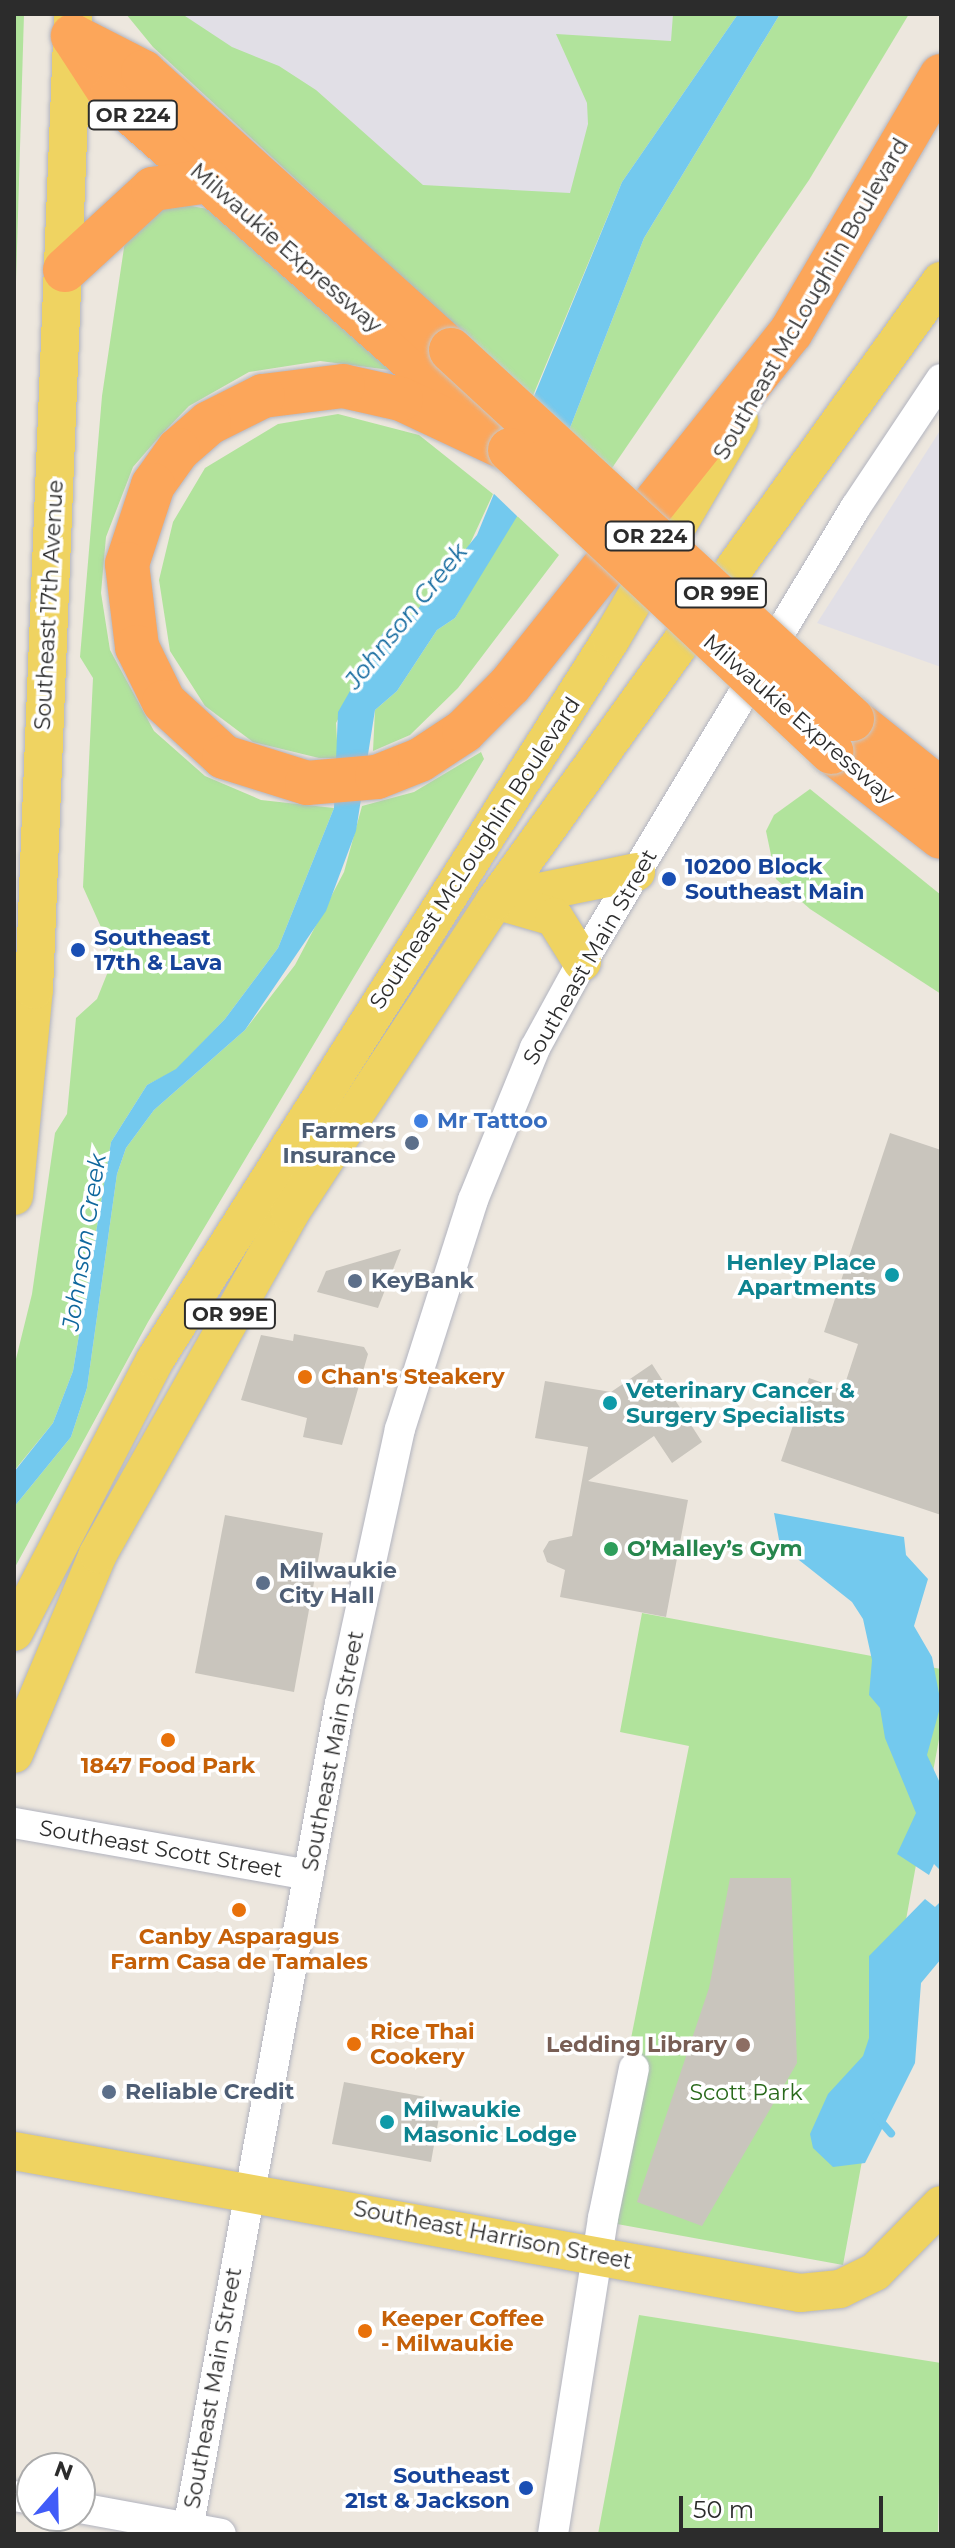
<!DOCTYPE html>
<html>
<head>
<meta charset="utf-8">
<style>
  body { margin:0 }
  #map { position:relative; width:955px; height:2548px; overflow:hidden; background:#ede7de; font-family:Montserrat,sans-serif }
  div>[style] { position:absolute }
  .industrial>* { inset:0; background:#e1dfe6 }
  .green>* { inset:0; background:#b1e39c }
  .water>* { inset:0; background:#73c9ee }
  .pier>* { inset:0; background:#ede7de }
  .stream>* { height:8px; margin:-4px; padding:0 4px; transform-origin:4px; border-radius:4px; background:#73c9ee }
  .building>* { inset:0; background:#c9c5bd }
  .roads { filter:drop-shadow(0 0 2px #b2b4bf) drop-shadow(0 0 2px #b2b4bf) }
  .minor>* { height:30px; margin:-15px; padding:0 15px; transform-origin:15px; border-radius:15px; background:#fff }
  .major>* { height:38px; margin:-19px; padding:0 19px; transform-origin:19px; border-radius:19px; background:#efd361 }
  .highway>* { height:44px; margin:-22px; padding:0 22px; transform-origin:22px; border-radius:22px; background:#fca65a }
  .bridges { filter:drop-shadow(0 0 2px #c8c8c8) drop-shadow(0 0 2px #c8c8c8) }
  .highway-bridge>* { height:44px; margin:-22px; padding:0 22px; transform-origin:22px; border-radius:22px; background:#fca65a }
  .dots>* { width:22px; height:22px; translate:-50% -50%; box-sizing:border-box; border:4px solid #fff; border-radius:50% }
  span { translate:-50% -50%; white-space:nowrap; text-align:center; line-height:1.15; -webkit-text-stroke:7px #fff; paint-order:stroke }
  .shield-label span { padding:2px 6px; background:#fff; border:2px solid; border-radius:6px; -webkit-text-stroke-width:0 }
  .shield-label { font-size:20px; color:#2c2c2c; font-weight:700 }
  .street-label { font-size:22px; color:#2c2c2c }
  .transit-label { font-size:22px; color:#164399; font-weight:700 }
  .left { translate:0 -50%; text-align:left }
  .right { translate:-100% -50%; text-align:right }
  .shop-label { font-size:22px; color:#366cbe; font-weight:700 }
  .service-label { font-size:22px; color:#4e5e75; font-weight:700 }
  .culture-label { font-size:22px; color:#0d838f; font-weight:700 }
  .food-label { font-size:22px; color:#c56008; font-weight:700 }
  .leisure-label { font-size:22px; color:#27864d; font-weight:700 }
  .education-label { font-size:22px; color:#785e54; font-weight:700 }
  .park-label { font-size:22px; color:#29691b }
  .water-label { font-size:24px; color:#0f679d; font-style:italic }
  .frame { position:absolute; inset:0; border:16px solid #2c2c2c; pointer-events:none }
  .north { position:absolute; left:16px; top:2452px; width:80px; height:80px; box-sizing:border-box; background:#fff; border:2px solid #ababab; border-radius:50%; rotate:20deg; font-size:22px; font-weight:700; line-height:32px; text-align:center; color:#2c2c2c }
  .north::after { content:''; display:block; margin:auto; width:28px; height:36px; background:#415cf8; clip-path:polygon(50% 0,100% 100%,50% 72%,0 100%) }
  .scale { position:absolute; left:679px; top:2496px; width:204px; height:36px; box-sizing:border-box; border:4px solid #2c2c2c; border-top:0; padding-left:10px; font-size:24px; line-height:28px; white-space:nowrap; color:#2c2c2c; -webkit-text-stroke:6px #fff; paint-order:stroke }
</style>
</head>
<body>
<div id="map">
  <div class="industrial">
    <i style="clip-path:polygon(136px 14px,700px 14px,569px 213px,335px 202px)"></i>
    <i style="clip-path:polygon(941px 429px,941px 667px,817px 623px)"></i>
  </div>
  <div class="green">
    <i style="clip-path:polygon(14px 14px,24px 14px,14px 348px)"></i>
    <i style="clip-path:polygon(126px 14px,182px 14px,232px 47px,279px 66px,316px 90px,423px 185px,570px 193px,588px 124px,587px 103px,556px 34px,671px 41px,673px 14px,738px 14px,622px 182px,532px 398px,153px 47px)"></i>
    <i style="clip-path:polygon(780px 14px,909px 14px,809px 180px,610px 471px,568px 433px,644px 238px)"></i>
    <i style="clip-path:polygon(180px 204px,208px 209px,390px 370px,320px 361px,249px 372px,189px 406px,159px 437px,133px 467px,106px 537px,101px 593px,110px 650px,154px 731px,205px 776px,261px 800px,334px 808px,278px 948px,225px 1019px,176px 1070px,147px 1085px,111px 1142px,73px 1371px,53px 1423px,14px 1471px,14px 1367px,32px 1294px,55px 1133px,67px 1114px,76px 1018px,97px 999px,111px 964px,109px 945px,83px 887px,93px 678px,80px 657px,102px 396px,125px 241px,150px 212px)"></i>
    <i style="clip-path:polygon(338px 414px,419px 435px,493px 494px,469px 546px,413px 615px,383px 633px,336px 723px,338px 758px,319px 758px,253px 742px,205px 706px,170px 651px,159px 580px,173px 522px,205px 468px,278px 424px)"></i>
    <i style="clip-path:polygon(515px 514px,559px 555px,458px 688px,410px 735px,373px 751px,375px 710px,397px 691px,437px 630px,455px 618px)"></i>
    <i style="clip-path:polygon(481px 752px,484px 759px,148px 1322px,14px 1569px,14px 1507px,71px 1437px,87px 1388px,117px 1174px,126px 1148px,154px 1110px,245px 1030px,295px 965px,344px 872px,362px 806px,414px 792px)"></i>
    <i style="clip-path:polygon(810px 789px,941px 895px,941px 994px,810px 909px,776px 879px,766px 831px,774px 815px)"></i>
    <i style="clip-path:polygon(642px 1613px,941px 1669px,941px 1728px,843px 2265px,595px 2220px,689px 1746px,620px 1732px)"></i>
    <i style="clip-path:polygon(639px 2315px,941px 2363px,938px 2534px,598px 2534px)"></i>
  </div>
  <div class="water">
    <i style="clip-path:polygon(738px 14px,780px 14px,644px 238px,568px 433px,455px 618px,437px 630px,397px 691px,375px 710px,356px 831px,326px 911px,245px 1030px,154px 1110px,126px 1148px,117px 1174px,87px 1388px,71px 1437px,14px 1507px,14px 1472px,53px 1423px,73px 1371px,111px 1142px,147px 1085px,176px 1069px,225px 1019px,278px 948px,334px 808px,338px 712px,383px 633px,413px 615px,477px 535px,622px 182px)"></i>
    <i style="clip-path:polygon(774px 1513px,904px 1537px,906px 1555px,928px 1579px,914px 1626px,932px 1657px,941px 1704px,927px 1755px,940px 1783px,941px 1871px,934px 1864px,929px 1875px,897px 1854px,916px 1813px,885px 1738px,880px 1708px,869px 1695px,872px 1660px,863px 1619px,852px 1602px,780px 1545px)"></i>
    <i style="clip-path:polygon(925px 1899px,935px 1907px,941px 1901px,941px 1959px,921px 1983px,915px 2063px,865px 2163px,833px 2167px,813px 2148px,810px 2134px,828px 2094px,863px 2056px,869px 2038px,869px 1956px)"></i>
  </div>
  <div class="pier">
    <i style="clip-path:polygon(528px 399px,569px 438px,518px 517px,490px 490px)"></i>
  </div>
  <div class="stream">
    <i style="left:876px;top:2116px;width:23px;rotate:49deg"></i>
  </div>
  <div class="building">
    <i style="clip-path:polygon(890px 1133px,941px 1150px,941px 1515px,781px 1461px,809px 1378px,843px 1390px,858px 1344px,824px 1332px)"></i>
    <i style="clip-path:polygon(401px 1249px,378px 1308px,317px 1292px,326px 1271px)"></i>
    <i style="clip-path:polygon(294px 1334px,364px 1347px,368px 1354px,342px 1445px,303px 1437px,307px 1418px,241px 1400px,261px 1335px,293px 1341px)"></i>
    <i style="clip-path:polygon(652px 1364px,702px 1442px,672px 1463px,654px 1436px,588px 1481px,688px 1500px,666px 1617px,560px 1597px,565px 1570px,547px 1562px,543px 1551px,549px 1541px,572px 1536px,588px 1447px,535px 1438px,545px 1381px,611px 1392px)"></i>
    <i style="clip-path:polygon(225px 1515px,323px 1533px,294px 1692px,195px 1673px)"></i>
    <i style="clip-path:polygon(730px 1878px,791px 1878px,797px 2063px,702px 2226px,637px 2202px,709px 1988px)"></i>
    <i style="clip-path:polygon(344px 2082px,442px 2100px,431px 2162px,332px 2144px)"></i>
  </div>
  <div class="roads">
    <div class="minor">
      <i style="left:14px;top:1823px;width:299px;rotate:10deg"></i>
      <i style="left:14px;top:2496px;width:18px;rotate:9deg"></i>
      <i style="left:80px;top:2508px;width:143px;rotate:10.4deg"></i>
      <i style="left:187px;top:2534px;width:844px;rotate:-79.56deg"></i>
      <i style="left:340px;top:1704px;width:281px;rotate:-77.7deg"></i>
      <i style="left:400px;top:1429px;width:240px;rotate:-72.3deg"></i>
      <i style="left:473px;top:1200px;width:164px;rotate:-67.8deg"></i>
      <i style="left:535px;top:1048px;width:98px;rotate:-61.3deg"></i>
      <i style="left:582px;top:962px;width:530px;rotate:-58.98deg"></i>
      <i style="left:855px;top:508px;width:155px;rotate:-56.3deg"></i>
      <i style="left:553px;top:2534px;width:320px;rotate:-81deg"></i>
      <i style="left:603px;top:2218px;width:153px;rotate:-78.3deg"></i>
    </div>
    <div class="major">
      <i style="left:495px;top:901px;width:144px;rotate:-11.6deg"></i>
      <i style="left:502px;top:902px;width:54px;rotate:16.1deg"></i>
      <i style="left:554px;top:917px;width:53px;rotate:58.1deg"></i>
      <i style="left:14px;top:1196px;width:207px;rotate:-84.5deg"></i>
      <i style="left:34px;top:990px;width:977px;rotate:-87.71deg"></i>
      <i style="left:14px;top:1632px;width:306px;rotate:-62.6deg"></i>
      <i style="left:155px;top:1360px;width:853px;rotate:-57.69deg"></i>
      <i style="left:611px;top:639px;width:253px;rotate:-59.6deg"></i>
      <i style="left:14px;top:1754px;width:217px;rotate:-67.2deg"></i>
      <i style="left:98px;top:1554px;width:391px;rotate:-60.6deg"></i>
      <i style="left:290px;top:1213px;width:373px;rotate:-56.7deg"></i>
      <i style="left:495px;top:901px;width:764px;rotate:-54.27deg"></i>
      <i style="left:14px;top:2151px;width:799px;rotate:10.24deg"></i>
      <i style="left:800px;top:2293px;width:40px;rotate:-5.7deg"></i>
      <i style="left:840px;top:2289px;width:39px;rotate:-26deg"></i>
      <i style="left:875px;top:2272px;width:94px;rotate:-45.4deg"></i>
    </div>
    <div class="highway">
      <i style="left:73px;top:36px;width:72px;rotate:57deg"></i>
      <i style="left:112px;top:96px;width:499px;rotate:41.4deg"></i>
      <i style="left:73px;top:36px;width:79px;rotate:27.2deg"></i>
      <i style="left:143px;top:72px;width:415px;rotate:42.1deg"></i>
      <i style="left:65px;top:270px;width:120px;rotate:-42.6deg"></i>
      <i style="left:153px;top:189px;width:56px;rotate:-8.3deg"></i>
      <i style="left:510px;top:450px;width:120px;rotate:-154.9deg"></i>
      <i style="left:401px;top:399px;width:59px;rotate:-167.4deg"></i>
      <i style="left:343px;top:386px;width:81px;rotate:172.9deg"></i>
      <i style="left:263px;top:396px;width:60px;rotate:153.4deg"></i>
      <i style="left:209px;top:423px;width:41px;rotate:138.9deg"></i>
      <i style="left:178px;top:450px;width:43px;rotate:125.5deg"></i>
      <i style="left:153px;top:485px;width:83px;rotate:108.2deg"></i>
      <i style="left:127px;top:564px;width:84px;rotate:83.1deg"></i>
      <i style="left:137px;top:647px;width:61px;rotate:63.9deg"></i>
      <i style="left:164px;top:702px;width:81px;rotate:42.5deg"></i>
      <i style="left:224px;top:757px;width:87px;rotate:17.4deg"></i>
      <i style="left:307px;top:783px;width:70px;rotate:-4.9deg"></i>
      <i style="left:377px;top:777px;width:46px;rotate:-21.6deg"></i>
      <i style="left:420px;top:760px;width:53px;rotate:-33.4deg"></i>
      <i style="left:464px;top:731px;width:65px;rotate:-45deg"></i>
      <i style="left:510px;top:685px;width:451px;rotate:-51.5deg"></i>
      <i style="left:791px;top:332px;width:297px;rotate:-59.6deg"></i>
      <i style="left:852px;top:719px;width:114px;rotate:38.6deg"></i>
      <i style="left:832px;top:752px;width:138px;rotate:37.9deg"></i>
    </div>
  </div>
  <div class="bridges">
    <div class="highway-bridge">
      <i style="left:451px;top:350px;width:545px;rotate:42.62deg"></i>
      <i style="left:510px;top:450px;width:441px;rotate:43.2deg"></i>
    </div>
  </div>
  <div class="dots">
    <i style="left:669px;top:879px;background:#1a4fb4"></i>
    <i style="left:78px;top:950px;background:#1a4fb4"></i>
    <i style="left:421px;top:1121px;background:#3f7fe0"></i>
    <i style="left:412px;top:1143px;background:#5c6f8a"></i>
    <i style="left:892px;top:1275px;background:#0f9aa8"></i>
    <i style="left:355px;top:1281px;background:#5c6f8a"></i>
    <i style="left:305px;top:1377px;background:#e8710a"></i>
    <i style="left:610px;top:1403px;background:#0f9aa8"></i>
    <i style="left:611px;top:1549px;background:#2e9e5b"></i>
    <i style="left:263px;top:1583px;background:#5c6f8a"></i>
    <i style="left:168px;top:1740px;background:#e8710a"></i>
    <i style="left:239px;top:1910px;background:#e8710a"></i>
    <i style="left:354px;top:2044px;background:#e8710a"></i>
    <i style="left:743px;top:2045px;background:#8d6e63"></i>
    <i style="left:109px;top:2092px;background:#5c6f8a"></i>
    <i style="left:387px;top:2122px;background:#0f9aa8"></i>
    <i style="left:365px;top:2331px;background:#e8710a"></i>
    <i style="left:526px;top:2488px;background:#1a4fb4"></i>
  </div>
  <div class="shield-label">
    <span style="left:133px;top:115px">OR 224</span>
    <span style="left:650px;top:536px">OR 224</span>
    <span style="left:721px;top:593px">OR 99E</span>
    <span style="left:230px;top:1314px">OR 99E</span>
  </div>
  <div class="street-label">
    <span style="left:286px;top:248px;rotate:41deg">Milwaukie Expressway</span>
    <span style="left:811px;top:299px;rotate:-60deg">Southeast McLoughlin Boulevard</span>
    <span style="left:49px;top:605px;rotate:-87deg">Southeast 17th Avenue</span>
    <span style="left:799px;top:719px;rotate:41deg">Milwaukie Expressway</span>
    <span style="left:475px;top:853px;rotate:-57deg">Southeast McLoughlin Boulevard</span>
    <span style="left:590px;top:957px;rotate:-60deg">Southeast Main Street</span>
    <span style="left:333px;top:1751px;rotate:-79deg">Southeast Main Street</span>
    <span style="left:161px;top:1849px;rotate:10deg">Southeast Scott Street</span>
    <span style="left:493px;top:2235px;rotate:11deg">Southeast Harrison Street</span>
    <span style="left:213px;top:2388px;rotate:-80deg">Southeast Main Street</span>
  </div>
  <div class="transit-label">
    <span class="left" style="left:685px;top:879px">10200 Block<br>Southeast Main</span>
    <span class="left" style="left:94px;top:950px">Southeast<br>17th &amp; Lava</span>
    <span class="right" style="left:510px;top:2488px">Southeast<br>21st &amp; Jackson</span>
  </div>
  <div class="shop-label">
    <span class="left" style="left:437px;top:1121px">Mr Tattoo</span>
  </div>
  <div class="service-label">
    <span class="right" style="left:396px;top:1143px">Farmers<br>Insurance</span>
    <span class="left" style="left:371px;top:1281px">KeyBank</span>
    <span class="left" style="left:279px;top:1583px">Milwaukie<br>City Hall</span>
    <span class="left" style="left:125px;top:2092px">Reliable Credit</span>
  </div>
  <div class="culture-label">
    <span class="right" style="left:876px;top:1275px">Henley Place<br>Apartments</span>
    <span class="left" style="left:626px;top:1403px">Veterinary Cancer &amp;<br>Surgery Specialists</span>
    <span class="left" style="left:403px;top:2122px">Milwaukie<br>Masonic Lodge</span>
  </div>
  <div class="food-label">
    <span class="left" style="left:321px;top:1377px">Chan's Steakery</span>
    <span style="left:168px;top:1766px">1847 Food Park</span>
    <span style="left:239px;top:1949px">Canby Asparagus<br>Farm Casa de Tamales</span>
    <span class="left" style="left:370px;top:2044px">Rice Thai<br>Cookery</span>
    <span class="left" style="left:381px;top:2331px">Keeper Coffee<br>- Milwaukie</span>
  </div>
  <div class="leisure-label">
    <span class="left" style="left:627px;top:1549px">O’Malley’s Gym</span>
  </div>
  <div class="education-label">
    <span class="right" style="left:727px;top:2045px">Ledding Library</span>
  </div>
  <div class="park-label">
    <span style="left:746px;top:2093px">Scott Park</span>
  </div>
  <div class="water-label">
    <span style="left:406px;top:616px;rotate:-51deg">Johnson Creek</span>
    <span style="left:84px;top:1242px;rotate:-81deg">Johnson Creek</span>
  </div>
  <div class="frame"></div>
  <div class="north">N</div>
  <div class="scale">50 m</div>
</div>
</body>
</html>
